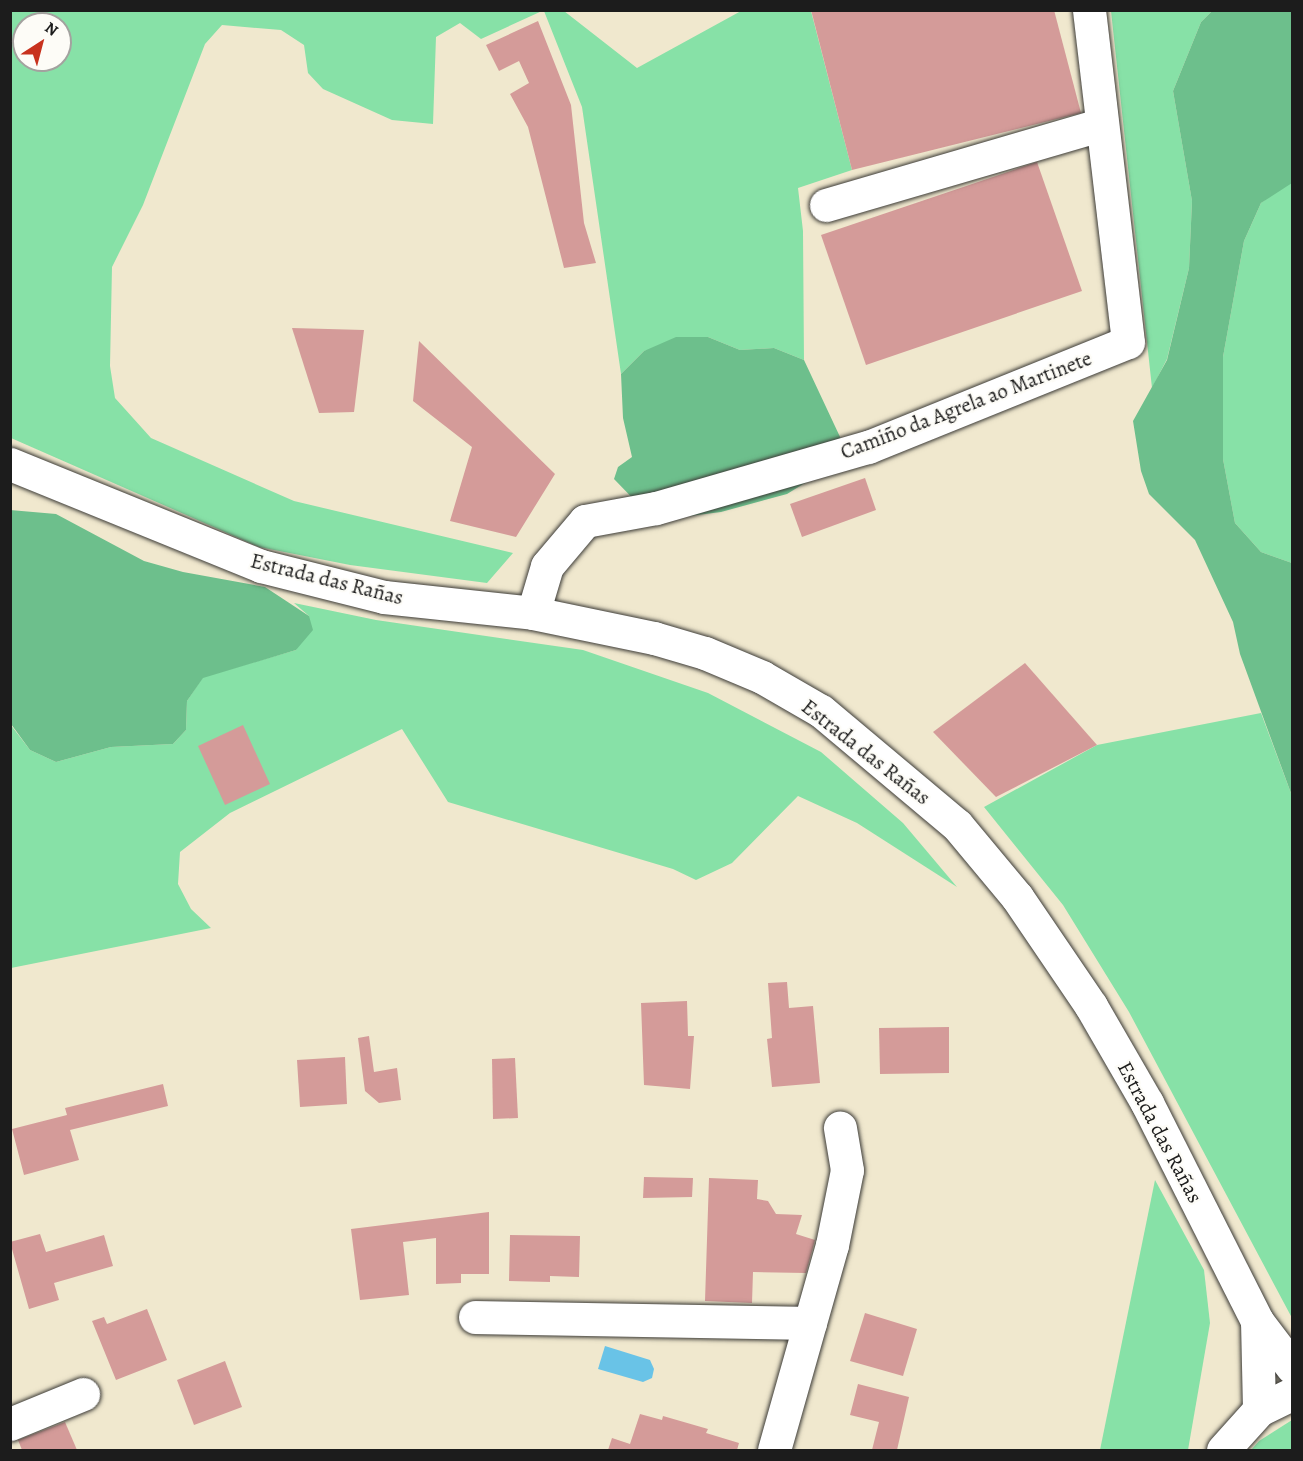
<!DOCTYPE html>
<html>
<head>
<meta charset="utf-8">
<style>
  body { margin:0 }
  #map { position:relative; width:1303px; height:1461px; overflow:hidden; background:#f0e8ce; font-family:Alegreya,serif }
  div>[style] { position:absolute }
  .green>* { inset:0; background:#87e1a7 }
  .forest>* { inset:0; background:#6dbf8c }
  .water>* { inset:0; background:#69c3e7 }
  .building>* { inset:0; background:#d49b99 }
  .roads { filter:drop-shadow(0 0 2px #3c3b37) drop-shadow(0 0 2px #3c3b37) }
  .minor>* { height:33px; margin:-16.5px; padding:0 16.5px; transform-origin:16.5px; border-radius:16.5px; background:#fff }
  span { translate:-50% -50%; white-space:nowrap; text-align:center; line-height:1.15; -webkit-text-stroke:4.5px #fdfcf7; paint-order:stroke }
  .street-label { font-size:21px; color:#1c1c1c }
  .frame { position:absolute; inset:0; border:12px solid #1c1c1c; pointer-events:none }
  .north { position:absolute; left:12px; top:12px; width:60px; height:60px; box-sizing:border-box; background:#fdfcf7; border:2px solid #a3a29f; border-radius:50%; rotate:36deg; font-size:16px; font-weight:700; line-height:24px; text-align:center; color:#1c1c1c }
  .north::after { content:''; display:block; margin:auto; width:21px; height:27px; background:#c8321e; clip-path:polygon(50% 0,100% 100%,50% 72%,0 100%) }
</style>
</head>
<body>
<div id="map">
  <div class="green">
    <i style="clip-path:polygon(evenodd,11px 10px,542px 11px,481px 39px,460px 23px,436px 37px,433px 124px,392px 120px,323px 89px,308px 73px,304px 45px,281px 30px,222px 25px,205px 44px,143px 205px,112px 267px,110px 366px,115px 398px,151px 438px,294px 501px,513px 553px,487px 583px,350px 565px,259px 547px,11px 438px,11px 10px,24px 24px,60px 24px,60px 60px,24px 60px,24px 24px)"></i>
    <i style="clip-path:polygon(544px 11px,564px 11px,637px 68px,741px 11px,811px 11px,852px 170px,798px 188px,803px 231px,804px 360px,774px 348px,740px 350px,708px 337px,644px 351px,621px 374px,582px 107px)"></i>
    <i style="clip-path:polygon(1111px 11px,1212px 11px,1201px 22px,1173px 91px,1192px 201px,1189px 268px,1167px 359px,1152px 388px)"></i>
    <i style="clip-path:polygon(1289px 182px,1292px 183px,1292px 563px,1261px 552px,1235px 523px,1223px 459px,1223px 357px,1244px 241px,1261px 203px)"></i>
    <i style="clip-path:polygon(294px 603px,376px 620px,583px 650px,708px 693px,821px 752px,903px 823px,957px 887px,857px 823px,798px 796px,732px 863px,696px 880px,673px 869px,448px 802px,402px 729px,230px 813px,180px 852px,178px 884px,191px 909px,211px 928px,11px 968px,10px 724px,30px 750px,56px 762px,111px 747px,173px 744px,186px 730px,187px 701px,203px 677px,296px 650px,309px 616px)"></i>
    <i style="clip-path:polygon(1261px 713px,1292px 796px,1292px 1318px,1129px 1012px,1063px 905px,984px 807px,1097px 745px)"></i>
    <i style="clip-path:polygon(1155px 1180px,1204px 1270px,1210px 1323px,1188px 1450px,1100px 1450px)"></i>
    <i style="clip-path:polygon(1292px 1420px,1292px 1450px,1251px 1450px,1259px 1441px)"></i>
  </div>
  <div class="forest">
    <i style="clip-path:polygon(1212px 11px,1292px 11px,1292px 183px,1261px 203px,1244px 241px,1223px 357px,1223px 459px,1235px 523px,1261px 552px,1292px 563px,1292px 796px,1240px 654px,1233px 622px,1195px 540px,1149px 494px,1141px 471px,1133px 421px,1167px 360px,1189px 268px,1192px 201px,1173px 91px,1201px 22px)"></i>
    <i style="clip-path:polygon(676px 337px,708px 337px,740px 350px,774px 348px,804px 360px,841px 439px,826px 470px,787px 494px,721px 512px,666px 519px,645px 511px,614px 479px,618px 467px,632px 457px,623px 418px,621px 374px,644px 351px)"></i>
    <i style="clip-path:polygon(10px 510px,56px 514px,144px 561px,183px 572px,265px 587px,309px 616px,313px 630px,296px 650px,203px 678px,187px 701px,186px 730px,173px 744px,111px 747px,56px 762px,30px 750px,11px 724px)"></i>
  </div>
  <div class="water">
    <i style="clip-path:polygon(605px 1346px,650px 1360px,654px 1369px,652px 1378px,643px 1382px,598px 1369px)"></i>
  </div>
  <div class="building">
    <i style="clip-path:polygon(811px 10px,1054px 10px,1081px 113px,852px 170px)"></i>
    <i style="clip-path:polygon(538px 21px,571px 105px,584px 223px,596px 263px,564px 268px,528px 127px,510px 94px,529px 83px,519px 61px,499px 71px,486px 45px)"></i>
    <i style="clip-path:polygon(1037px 162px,1082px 291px,866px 365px,821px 235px)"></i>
    <i style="clip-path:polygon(292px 328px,364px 330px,354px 412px,319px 413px)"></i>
    <i style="clip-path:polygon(419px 341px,555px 474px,516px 537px,450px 521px,472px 447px,413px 401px)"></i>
    <i style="clip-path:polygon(865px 478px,876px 510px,802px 537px,790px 504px)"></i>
    <i style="clip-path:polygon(1025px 663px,1097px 745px,996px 797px,933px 732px)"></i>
    <i style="clip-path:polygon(243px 725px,270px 784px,225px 805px,198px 746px)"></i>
    <i style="clip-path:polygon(787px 982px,789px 1008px,813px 1006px,820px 1083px,772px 1087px,767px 1039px,772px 1038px,768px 983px)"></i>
    <i style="clip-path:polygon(687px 1001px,688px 1036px,694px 1036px,690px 1089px,644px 1085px,641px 1003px)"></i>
    <i style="clip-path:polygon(949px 1027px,949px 1073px,880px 1074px,879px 1028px)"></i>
    <i style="clip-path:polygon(369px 1036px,374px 1072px,397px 1068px,401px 1100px,379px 1103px,365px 1091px,358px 1038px)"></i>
    <i style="clip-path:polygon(345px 1057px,347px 1104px,300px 1107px,297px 1060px)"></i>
    <i style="clip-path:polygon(515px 1058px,518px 1118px,493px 1119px,492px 1059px)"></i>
    <i style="clip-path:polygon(163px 1084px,168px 1106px,70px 1130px,79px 1160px,24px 1175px,12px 1129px,67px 1115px,65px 1108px)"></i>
    <i style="clip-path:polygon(644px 1177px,693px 1178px,692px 1197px,643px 1198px)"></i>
    <i style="clip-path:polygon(709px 1178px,758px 1180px,757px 1199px,768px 1201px,776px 1214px,802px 1215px,796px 1234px,815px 1240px,806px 1273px,753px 1272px,752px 1303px,705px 1301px)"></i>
    <i style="clip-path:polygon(489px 1212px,489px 1274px,461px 1274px,461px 1283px,436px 1284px,436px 1238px,403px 1242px,409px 1295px,360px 1300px,351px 1229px)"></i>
    <i style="clip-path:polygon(40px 1234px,46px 1252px,104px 1235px,113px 1266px,54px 1283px,59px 1300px,29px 1309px,10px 1242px)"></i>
    <i style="clip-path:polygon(510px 1235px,580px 1236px,579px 1277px,550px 1276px,550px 1282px,509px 1281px)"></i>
    <i style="clip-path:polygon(147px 1309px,167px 1360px,116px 1380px,92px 1321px,104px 1317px,107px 1324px)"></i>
    <i style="clip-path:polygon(865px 1313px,917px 1329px,903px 1376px,850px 1361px)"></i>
    <i style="clip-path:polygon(225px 1361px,242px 1407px,194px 1425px,177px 1380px)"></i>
    <i style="clip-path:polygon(858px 1384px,909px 1397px,897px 1450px,872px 1450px,879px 1422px,850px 1415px)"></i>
    <i style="clip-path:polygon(640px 1414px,662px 1420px,663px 1416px,708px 1429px,706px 1433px,739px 1443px,737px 1450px,608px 1450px,612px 1438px,630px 1444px)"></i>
    <i style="clip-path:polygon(65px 1422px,77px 1450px,22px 1450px,18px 1440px)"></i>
  </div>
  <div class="roads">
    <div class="minor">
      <i style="left:826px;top:205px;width:285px;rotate:-16.3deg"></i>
      <i style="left:10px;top:464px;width:271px;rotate:22.1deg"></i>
      <i style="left:261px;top:566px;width:127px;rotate:14.1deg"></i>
      <i style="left:384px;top:597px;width:150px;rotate:6.1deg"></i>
      <i style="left:533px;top:613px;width:124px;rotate:11.7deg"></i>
      <i style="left:654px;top:638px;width:53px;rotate:16.4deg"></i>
      <i style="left:705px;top:653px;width:62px;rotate:22.8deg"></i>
      <i style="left:762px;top:677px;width:68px;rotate:30deg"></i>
      <i style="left:821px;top:711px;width:177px;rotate:40deg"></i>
      <i style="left:957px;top:825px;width:94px;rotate:50.2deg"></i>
      <i style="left:1017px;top:897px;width:132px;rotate:55.8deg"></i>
      <i style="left:1091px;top:1006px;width:112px;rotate:60deg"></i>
      <i style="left:1147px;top:1103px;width:244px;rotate:63.2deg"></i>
      <i style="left:1257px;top:1321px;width:58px;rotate:52.7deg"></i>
      <i style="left:533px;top:613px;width:49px;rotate:-73.4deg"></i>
      <i style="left:547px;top:566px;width:59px;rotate:-49.8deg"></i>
      <i style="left:585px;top:521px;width:72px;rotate:-10.4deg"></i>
      <i style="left:656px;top:508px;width:221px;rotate:-16.1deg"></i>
      <i style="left:868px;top:447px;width:280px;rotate:-22deg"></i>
      <i style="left:1128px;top:342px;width:334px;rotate:-96.7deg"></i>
      <i style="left:475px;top:1317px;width:335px;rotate:1deg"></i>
      <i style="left:1257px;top:1321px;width:89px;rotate:88.7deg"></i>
      <i style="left:10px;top:1424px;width:79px;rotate:-22.3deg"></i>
      <i style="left:774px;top:1450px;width:213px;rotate:-74.2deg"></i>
      <i style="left:832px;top:1245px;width:76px;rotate:-78.7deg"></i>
      <i style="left:847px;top:1170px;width:43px;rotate:-99.5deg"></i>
      <i style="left:1223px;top:1450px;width:54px;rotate:-48deg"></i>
      <i style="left:1259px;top:1410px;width:37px;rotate:-26deg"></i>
    </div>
  </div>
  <div class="street-label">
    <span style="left:966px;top:405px;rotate:-21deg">Camiño da Agrela ao Martinete</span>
    <span style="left:327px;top:579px;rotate:14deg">Estrada das Rañas</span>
    <span style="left:866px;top:752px;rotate:38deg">Estrada das Rañas</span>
    <span style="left:1160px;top:1132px;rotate:62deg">Estrada das Rañas</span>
  </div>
  <div class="frame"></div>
  <div class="north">N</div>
</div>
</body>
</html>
